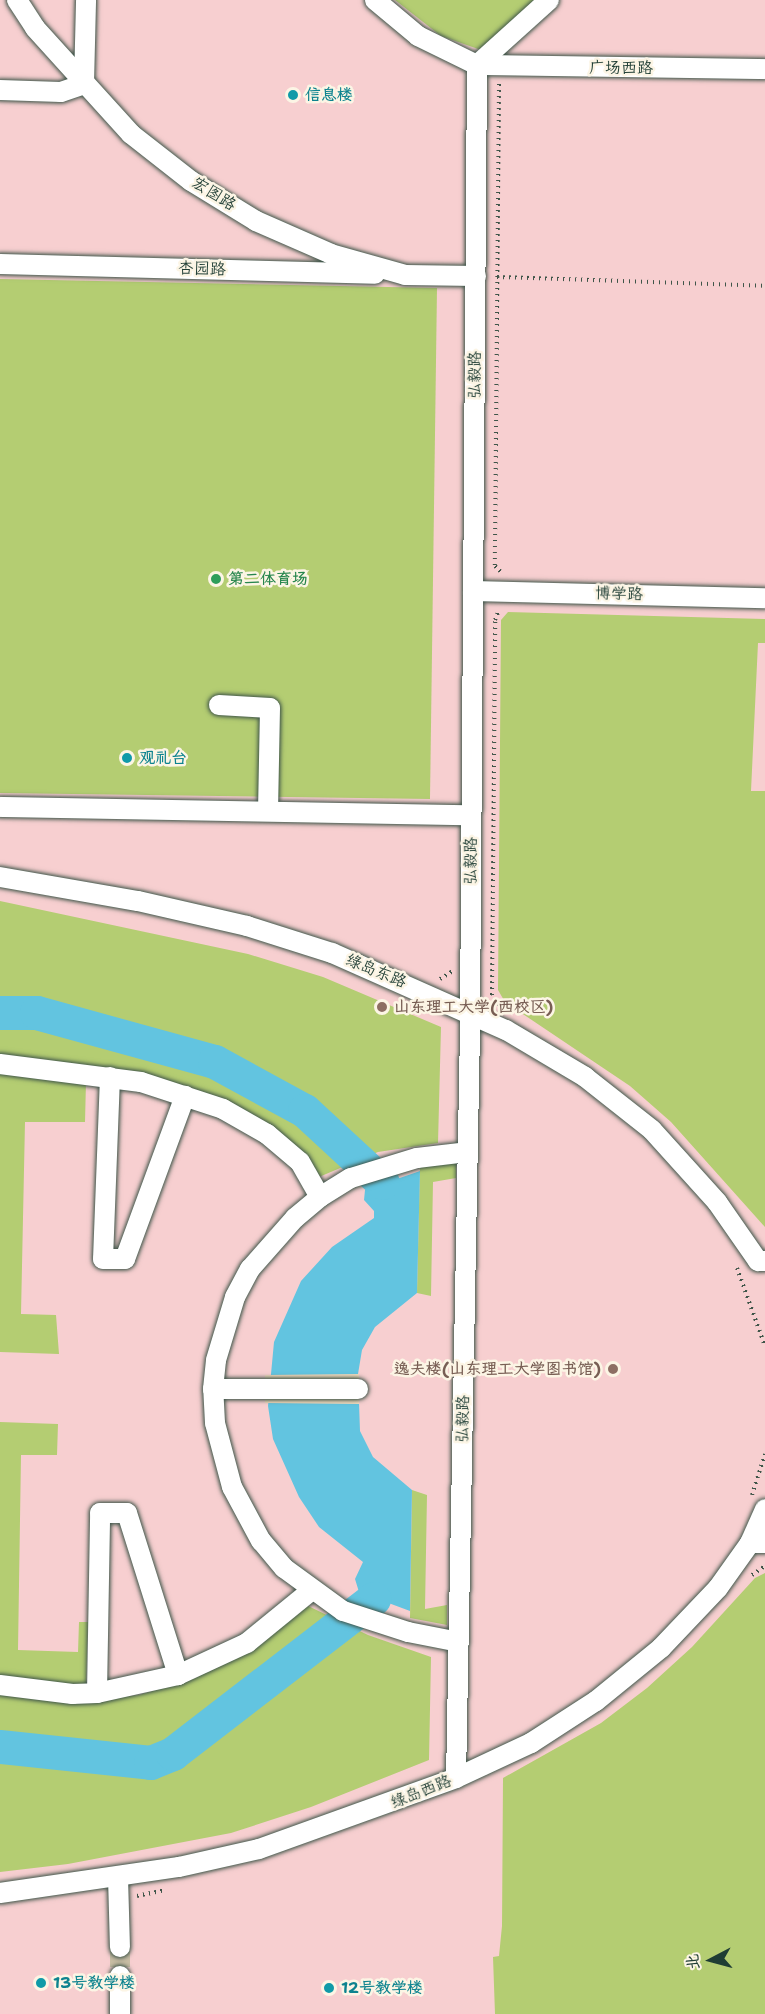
<!DOCTYPE html>
<html>
<head>
<meta charset="utf-8">
<style>
  body { margin:0 }
  #map { position:relative; width:765px; height:2014px; overflow:hidden; background:#f5dec1; font-family:"Shantell Sans","LXGW WenKai TC",sans-serif }
  div>[style] { position:absolute }
  .built>* { inset:0; background:#f7cfd0 }
  .green>* { inset:0; background:#b4cd72 }
  .water>* { inset:0; background:#62c4e0 }
  .pier>* { inset:0; background:#f5dec1 }
  .river>* { height:34px; margin:-17px; padding:0 17px; transform-origin:17px; border-radius:17px; background:#62c4e0 }
  .street-tunnel>* { height:20px; margin-top:-10px; transform-origin:0; background:repeating-linear-gradient(90deg,#cabea5 0 20px,transparent 0 30px) }
  .path>* { height:4px; margin-top:-2px; transform-origin:0; background:repeating-linear-gradient(90deg,#3f5549 0 1.5px,transparent 0 6px) }
  .roads { filter:drop-shadow(0 0 2px #3f5549) drop-shadow(0 0 2px #3f5549) }
  .street>* { height:20px; margin:-10px; padding:0 10px; transform-origin:10px; border-radius:10px; background:#fff }
  .dots>* { width:16px; height:16px; translate:-50% -50%; box-sizing:border-box; border:3px solid #fcf5e5; border-radius:50% }
  span { translate:-50% -50%; white-space:nowrap; text-align:center; line-height:1.15; -webkit-text-stroke:5px #fcf5e5; paint-order:stroke }
  .street-label { font-size:16px; color:#1f3d34 }
  .culture-label { font-size:16px; color:#0d838f; font-weight:700 }
  .left { translate:0 -50%; text-align:left }
  .leisure-label { font-size:16px; color:#27864d; font-weight:700 }
  .education-label { font-size:16px; color:#785e54; font-weight:700 }
  .right { translate:-100% -50%; text-align:right }
  .north { position:absolute; left:681px; top:1930px; width:60px; height:60px; -webkit-text-stroke:4px #fcf5e5; paint-order:stroke; rotate:264deg; font-size:16px; font-weight:700; line-height:24px; text-align:center; color:#1f3d34 }
  .north::after { content:''; display:block; margin:auto; width:21px; height:27px; background:#1f3d34; clip-path:polygon(50% 0,100% 100%,50% 72%,0 100%) }
</style>
</head>
<body>
<div id="map">
  <div class="built">
    <i style="clip-path:polygon(0 0,765px 0,765px 2014px,0 2014px)"></i>
  </div>
  <div class="green">
    <i style="clip-path:polygon(395px 0,536px 0,481px 50px,441px 36px)"></i>
    <i style="clip-path:polygon(0 279px,437px 288px,430px 799px,0 793px)"></i>
    <i style="clip-path:polygon(508px 612px,765px 619px,765px 643px,758px 643px,751px 791px,765px 791px,765px 1227px,671px 1122px,630px 1086px,505px 1002px,498px 990px,501px 620px)"></i>
    <i style="clip-path:polygon(0 901px,248px 954px,323px 977px,441px 1027px,438px 1143px,378px 1152px,319px 1177px,220px 1102px,0 1059px)"></i>
    <i style="clip-path:polygon(0 1070px,86px 1082px,85px 1122px,25px 1122px,21px 1314px,56px 1315px,59px 1354px,0 1352px)"></i>
    <i style="clip-path:polygon(456px 1160px,456px 1178px,433px 1182px,431px 1296px,417px 1293px,420px 1163px)"></i>
    <i style="clip-path:polygon(0 1422px,58px 1424px,57px 1455px,21px 1455px,18px 1650px,78px 1652px,79px 1622px,88px 1622px,86px 1687px,0 1680px)"></i>
    <i style="clip-path:polygon(412px 1490px,427px 1495px,425px 1609px,447px 1605px,447px 1625px,410px 1618px)"></i>
    <i style="clip-path:polygon(765px 1573px,765px 2014px,495px 2014px,493px 1957px,499px 1956px,502px 1926px,503px 1778px,601px 1723px,647px 1688px,692px 1647px,755px 1578px)"></i>
    <i style="clip-path:polygon(302px 1603px,368px 1635px,431px 1657px,429px 1760px,311px 1807px,231px 1833px,68px 1864px,0 1872px,0 1694px,81px 1701px,139px 1695px,195px 1678px,248px 1652px)"></i>
  </div>
  <div class="water">
    <i style="clip-path:polygon(420px 1171px,417px 1293px,375px 1327px,362px 1350px,358px 1374px,360px 1431px,373px 1457px,412px 1490px,410px 1611px,359px 1592px,355px 1579px,363px 1562px,319px 1527px,299px 1497px,273px 1439px,268px 1406px,274px 1342px,301px 1281px,332px 1247px,374px 1218px,374px 1211px,364px 1200px,365px 1190px)"></i>
  </div>
  <div class="pier">
    <i style="clip-path:polygon(359px 1374px,359px 1404px,265px 1403px,265px 1375px)"></i>
  </div>
  <div class="river">
    <i style="left:0;top:1013px;width:37px"></i>
    <i style="left:37px;top:1013px;width:185px;rotate:15.4deg"></i>
    <i style="left:215px;top:1062px;width:102px;rotate:28.6deg"></i>
    <i style="left:305px;top:1111px;width:106px;rotate:42.7deg"></i>
    <i style="left:0;top:1747px;width:152px;rotate:6deg"></i>
    <i style="left:151px;top:1763px;width:24px;rotate:-22deg"></i>
    <i style="left:173px;top:1754px;width:254px;rotate:-37.6deg"></i>
  </div>
  <div class="street-tunnel">
    <i style="left:120px;top:1947px;width:29px;rotate:90deg"></i>
  </div>
  <div class="path">
    <i style="left:499px;top:84px;width:482px;rotate:90.5deg"></i>
    <i style="left:495px;top:566px;width:8px;rotate:45deg"></i>
    <i style="left:497px;top:277px;width:268px;rotate:1.9deg"></i>
    <i style="left:440px;top:979px;width:15px;rotate:-32deg"></i>
    <i style="left:499px;top:1005px;width:12px;rotate:-125deg"></i>
    <i style="left:492px;top:995px;width:375px;rotate:-89.5deg"></i>
    <i style="left:495px;top:620px;width:11px;rotate:-68deg"></i>
    <i style="left:737px;top:1268px;width:83px;rotate:70.3deg"></i>
    <i style="left:752px;top:1495px;width:43px;rotate:-72.4deg"></i>
    <i style="left:752px;top:1575px;width:16px;rotate:-35deg"></i>
    <i style="left:137px;top:1896px;width:29px;rotate:-12deg"></i>
  </div>
  <div class="roads">
    <div class="street">
      <i style="left:17px;top:0;width:33px;rotate:57deg"></i>
      <i style="left:35px;top:28px;width:143px;rotate:47.8deg"></i>
      <i style="left:131px;top:134px;width:76px;rotate:38.1deg"></i>
      <i style="left:191px;top:181px;width:76px;rotate:31.6deg"></i>
      <i style="left:256px;top:221px;width:82px;rotate:23.7deg"></i>
      <i style="left:331px;top:254px;width:77px;rotate:15.8deg"></i>
      <i style="left:405px;top:275px;width:71px;rotate:0.8deg"></i>
      <i style="left:375px;top:0;width:56px;rotate:39.9deg"></i>
      <i style="left:418px;top:36px;width:66px;rotate:26.2deg"></i>
      <i style="left:477px;top:65px;width:965px;rotate:90.42deg"></i>
      <i style="left:470px;top:1030px;width:748px;rotate:91.07deg"></i>
      <i style="left:477px;top:65px;width:288px;rotate:0.8deg"></i>
      <i style="left:477px;top:65px;width:97px;rotate:-42.1deg"></i>
      <i style="left:0;top:90px;width:61px;rotate:1.9deg"></i>
      <i style="left:61px;top:92px;width:24px;rotate:-19deg"></i>
      <i style="left:84px;top:84px;width:84px;rotate:-88.6deg"></i>
      <i style="left:0;top:264px;width:375px;rotate:1.5deg"></i>
      <i style="left:473px;top:591px;width:292px;rotate:1.4deg"></i>
      <i style="left:219px;top:705px;width:51px;rotate:3.4deg"></i>
      <i style="left:270px;top:708px;width:103px;rotate:91.1deg"></i>
      <i style="left:0;top:807px;width:471px;rotate:1deg"></i>
      <i style="left:0;top:877px;width:140px;rotate:9.9deg"></i>
      <i style="left:138px;top:901px;width:112px;rotate:12.9deg"></i>
      <i style="left:247px;top:926px;width:89px;rotate:17.6deg"></i>
      <i style="left:332px;top:953px;width:190px;rotate:23.9deg"></i>
      <i style="left:506px;top:1030px;width:92px;rotate:30.7deg"></i>
      <i style="left:585px;top:1077px;width:85px;rotate:38.3deg"></i>
      <i style="left:652px;top:1130px;width:97px;rotate:47.9deg"></i>
      <i style="left:717px;top:1202px;width:72px;rotate:55.2deg"></i>
      <i style="left:758px;top:1261px;width:7px"></i>
      <i style="left:0;top:1064px;width:142px;rotate:7.3deg"></i>
      <i style="left:141px;top:1082px;width:86px;rotate:18.2deg"></i>
      <i style="left:223px;top:1109px;width:51px;rotate:29.6deg"></i>
      <i style="left:267px;top:1134px;width:43px;rotate:40.3deg"></i>
      <i style="left:300px;top:1162px;width:40px;rotate:60.3deg"></i>
      <i style="left:110px;top:1077px;width:182px;rotate:92.2deg"></i>
      <i style="left:103px;top:1259px;width:22px"></i>
      <i style="left:125px;top:1259px;width:174px;rotate:-69.8deg"></i>
      <i style="left:213px;top:1389px;width:145px"></i>
      <i style="left:750px;top:1543px;width:37px;rotate:-66deg"></i>
      <i style="left:459px;top:1642px;width:52px;rotate:-168.9deg"></i>
      <i style="left:408px;top:1632px;width:68px;rotate:-162.1deg"></i>
      <i style="left:343px;top:1611px;width:73px;rotate:-143.9deg"></i>
      <i style="left:284px;top:1568px;width:35px;rotate:-130deg"></i>
      <i style="left:261px;top:1541px;width:61px;rotate:-118.2deg"></i>
      <i style="left:232px;top:1487px;width:66px;rotate:-104.9deg"></i>
      <i style="left:215px;top:1423px;width:34px;rotate:-93deg"></i>
      <i style="left:213px;top:1389px;width:29px;rotate:-84deg"></i>
      <i style="left:216px;top:1360px;width:66px;rotate:-73.2deg"></i>
      <i style="left:235px;top:1297px;width:32px;rotate:-62deg"></i>
      <i style="left:250px;top:1269px;width:68px;rotate:-48.6deg"></i>
      <i style="left:295px;top:1218px;width:33px;rotate:-40deg"></i>
      <i style="left:320px;top:1197px;width:36px;rotate:-32deg"></i>
      <i style="left:351px;top:1178px;width:69px;rotate:-16.9deg"></i>
      <i style="left:417px;top:1158px;width:50px;rotate:-6.8deg"></i>
      <i style="left:0;top:1685px;width:73px;rotate:7.1deg"></i>
      <i style="left:72px;top:1694px;width:25px;rotate:-2deg"></i>
      <i style="left:97px;top:1693px;width:83px;rotate:-12.5deg"></i>
      <i style="left:178px;top:1675px;width:76px;rotate:-24.9deg"></i>
      <i style="left:247px;top:1643px;width:84px;rotate:-39.2deg"></i>
      <i style="left:97px;top:1693px;width:180px;rotate:-89deg"></i>
      <i style="left:100px;top:1513px;width:27px"></i>
      <i style="left:127px;top:1513px;width:170px;rotate:72.5deg"></i>
      <i style="left:118px;top:1877px;width:70px;rotate:88.4deg"></i>
      <i style="left:0;top:1893px;width:181px;rotate:-8.3deg"></i>
      <i style="left:179px;top:1867px;width:82px;rotate:-12.7deg"></i>
      <i style="left:259px;top:1849px;width:209px;rotate:-19.8deg"></i>
      <i style="left:456px;top:1778px;width:83px;rotate:-25deg"></i>
      <i style="left:531px;top:1743px;width:77px;rotate:-32.9deg"></i>
      <i style="left:596px;top:1701px;width:84px;rotate:-39.2deg"></i>
      <i style="left:661px;top:1648px;width:83px;rotate:-46.5deg"></i>
      <i style="left:718px;top:1588px;width:55px;rotate:-54.6deg"></i>
      <i style="left:750px;top:1543px;width:15px"></i>
      <i style="left:120px;top:1976px;width:38px;rotate:90deg"></i>
    </div>
  </div>
  <div class="dots">
    <i style="left:293px;top:95px;background:#0f9aa8"></i>
    <i style="left:216px;top:579px;background:#2e9e5b"></i>
    <i style="left:127px;top:758px;background:#0f9aa8"></i>
    <i style="left:382px;top:1007px;background:#8d6e63"></i>
    <i style="left:613px;top:1369px;background:#8d6e63"></i>
    <i style="left:41px;top:1983px;background:#0f9aa8"></i>
    <i style="left:329px;top:1988px;background:#0f9aa8"></i>
  </div>
  <div class="street-label">
    <span style="left:621px;top:68px">广场西路</span>
    <span style="left:214px;top:194px;rotate:32deg">宏图路</span>
    <span style="left:202px;top:269px;rotate:2deg">杏园路</span>
    <span style="left:475px;top:375px;rotate:-90deg">弘毅路</span>
    <span style="left:619px;top:594px;rotate:1deg">博学路</span>
    <span style="left:471px;top:861px;rotate:-90deg">弘毅路</span>
    <span style="left:376px;top:971px;rotate:22deg">绿岛东路</span>
    <span style="left:463px;top:1419px;rotate:-89deg">弘毅路</span>
    <span style="left:421px;top:1792px;rotate:-22deg">绿岛西路</span>
  </div>
  <div class="culture-label">
    <span class="left" style="left:305px;top:95px">信息楼</span>
    <span class="left" style="left:139px;top:758px">观礼台</span>
    <span class="left" style="left:53px;top:1983px">13号教学楼</span>
    <span class="left" style="left:341px;top:1988px">12号教学楼</span>
  </div>
  <div class="leisure-label">
    <span class="left" style="left:228px;top:579px">第二体育场</span>
  </div>
  <div class="education-label">
    <span class="left" style="left:394px;top:1007px">山东理工大学(西校区)</span>
    <span class="right" style="left:601px;top:1369px">逸夫楼(山东理工大学图书馆)</span>
  </div>
  <div class="north">北</div>
</div>
</body>
</html>
